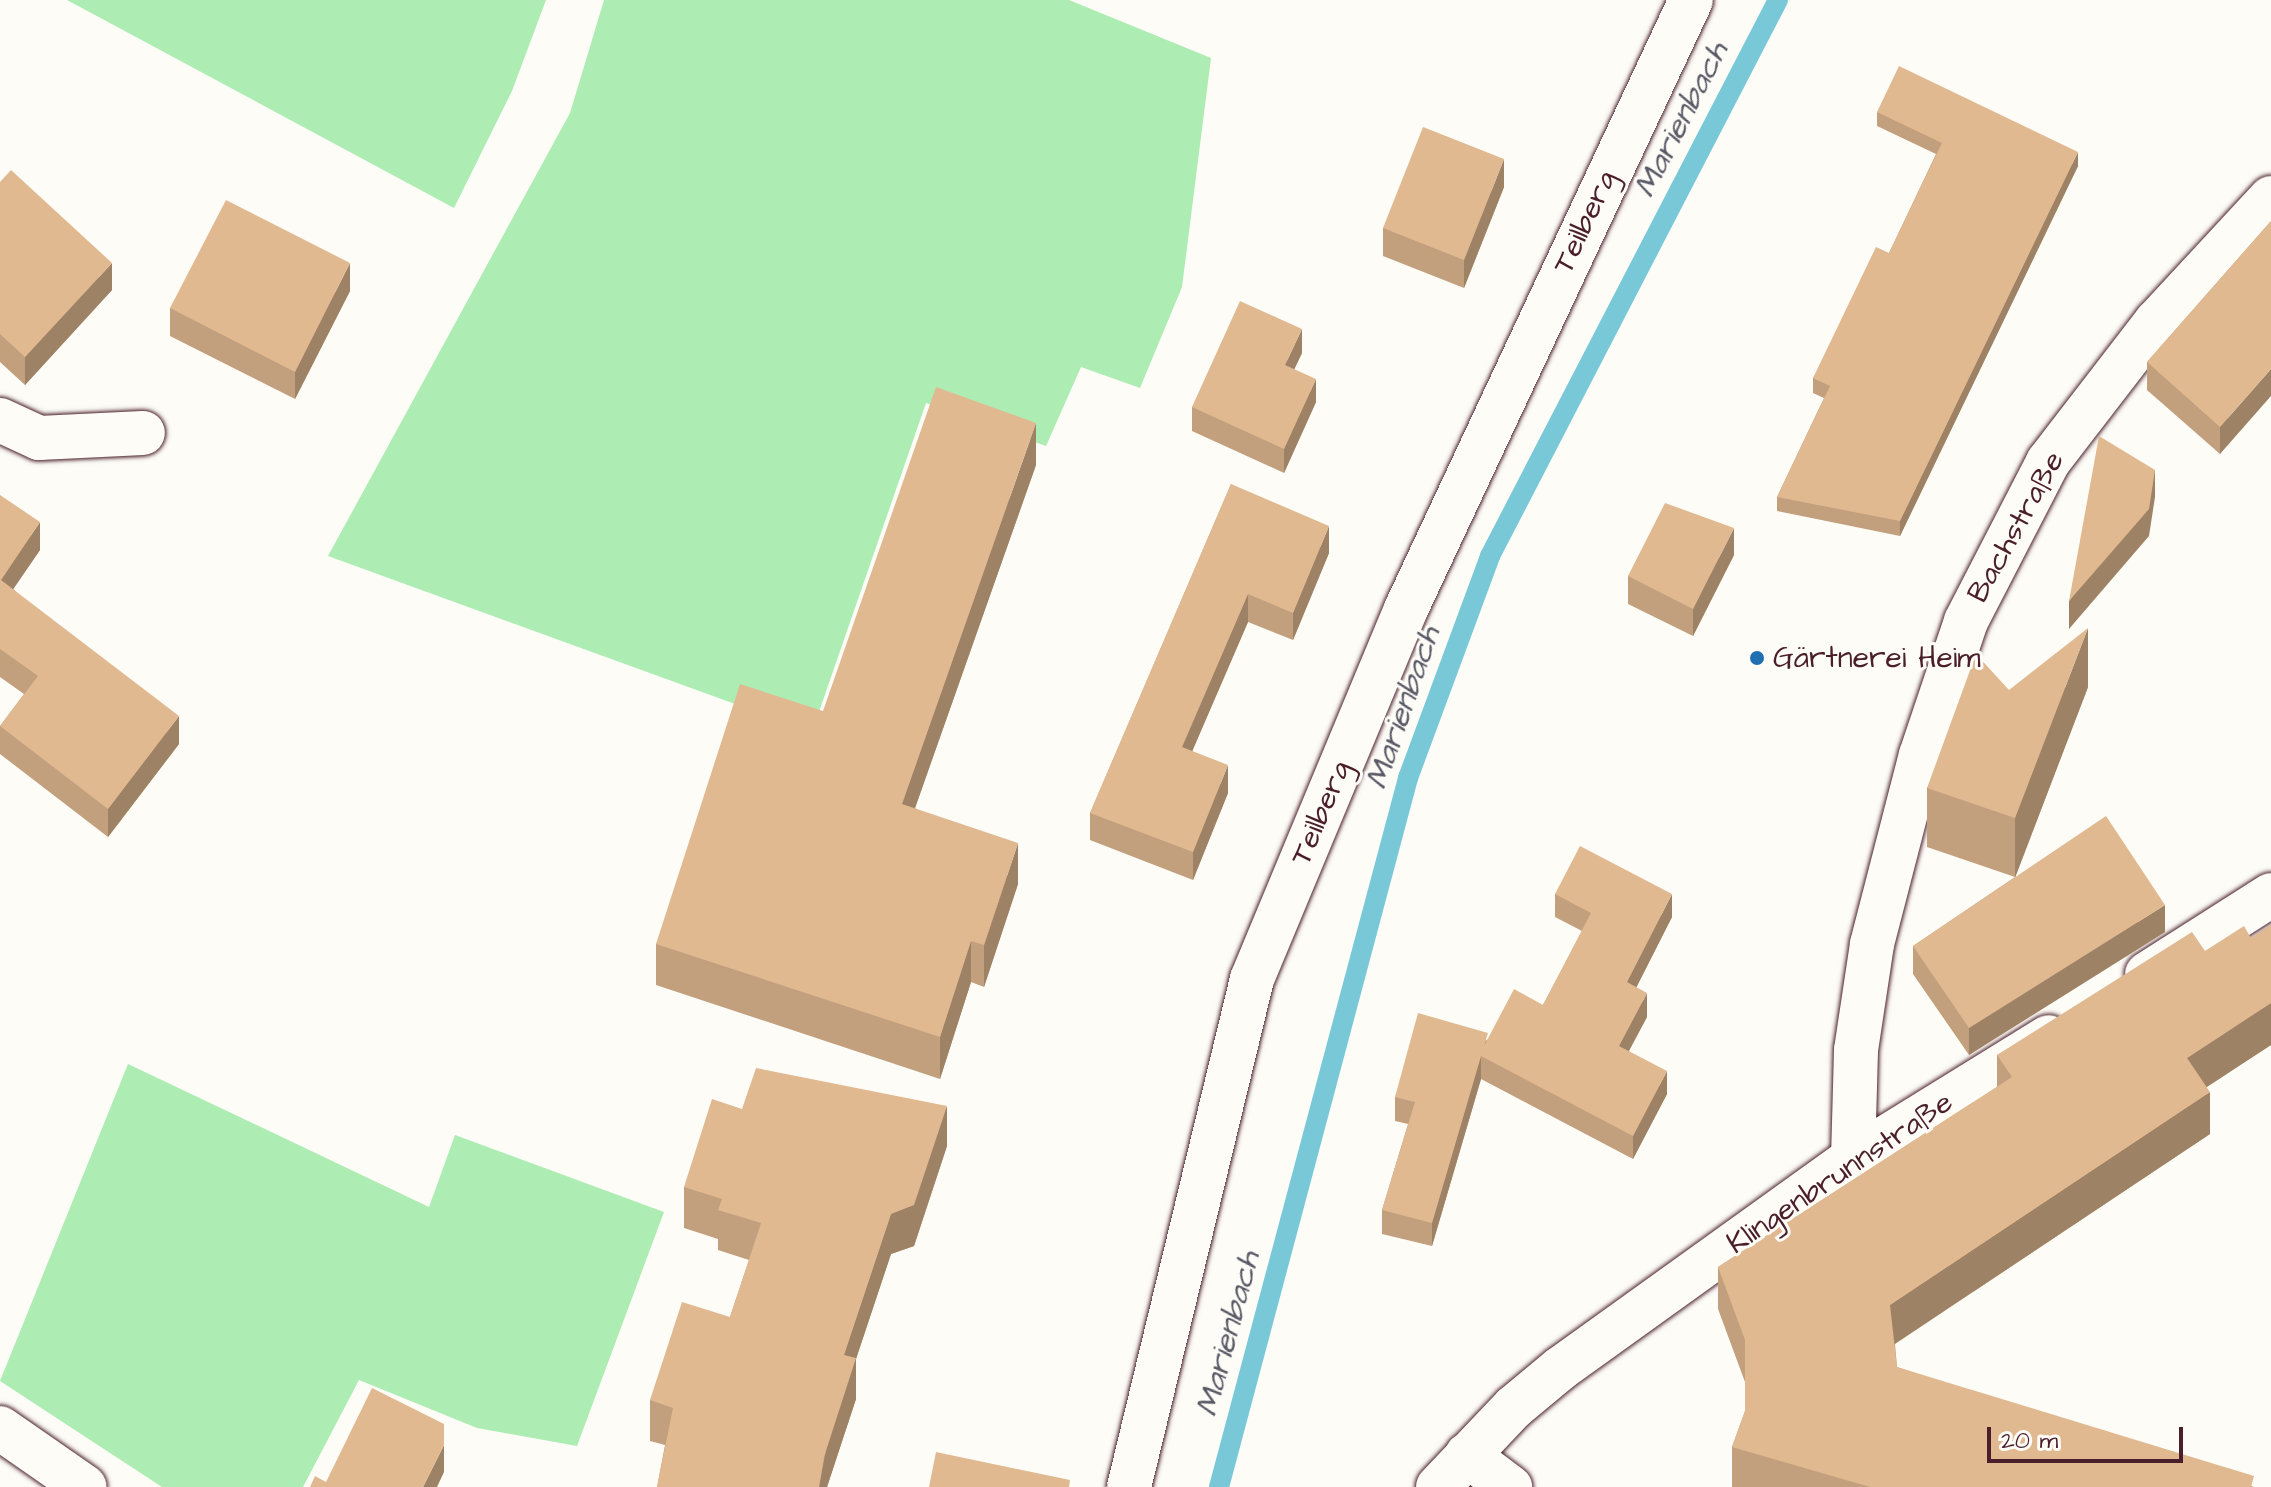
<!DOCTYPE html>
<html>
<head>
<meta charset="utf-8">
<style>
  body { margin:0 }
  #map { position:relative; width:2271px; height:1487px; overflow:hidden; background:#fdfcf7; font-family:"Architects Daughter",sans-serif }
  div>[style] { position:absolute }
  .green>* { inset:0; background:#adecb3 }
  .stream>* { height:20px; margin:-10px; padding:0 10px; transform-origin:10px; border-radius:10px; background:#79c8d7 }
  .roads { filter:drop-shadow(0 0 2px #4a1f2b) drop-shadow(0 0 2px #4a1f2b) }
  .minor>* { height:44px; margin:-22px; padding:0 22px; transform-origin:22px; border-radius:22px; background:#fdfcf7 }
  .wall>* { inset:0; background:#c29f7d }
  .shaded-wall>* { inset:0; background:#9e8266 }
  .building>* { inset:0; background:#e1b991 }
  .dots>* { width:22px; height:22px; translate:-50% -50%; box-sizing:border-box; border:4px solid #fdfcf7; border-radius:50% }
  span { translate:-50% -50%; white-space:nowrap; text-align:center; line-height:1.15; -webkit-text-stroke:6px #fdfcf7; paint-order:stroke }
  .street-label { font-size:30px; color:#4a1f2b }
  .poi-label { font-size:30px; color:#4a1f2b }
  .left { translate:0 -50%; text-align:left }
  .water-label { font-size:32px; color:#5a5a67; font-style:italic }
  .scale { position:absolute; left:1987px; top:1427px; width:196px; height:36px; box-sizing:border-box; border:4px solid #4a1f2b; border-top:0; padding-left:10px; font-size:24px; line-height:28px; white-space:nowrap; color:#4a1f2b; -webkit-text-stroke:6px #fdfcf7; paint-order:stroke }
</style>
</head>
<body>
<div id="map">
  <div class="green">
    <i style="clip-path:polygon(67px 0,546px 0,512px 91px,454px 208px)"></i>
    <i style="clip-path:polygon(604px 0,1069px 0,1211px 58px,1182px 287px,1140px 388px,1081px 367px,1046px 446px,926px 403px,812px 732px,328px 556px,570px 113px)"></i>
    <i style="clip-path:polygon(128px 1064px,429px 1207px,455px 1135px,664px 1212px,577px 1446px,477px 1428px,359px 1380px,303px 1487px,162px 1487px,0 1381px)"></i>
  </div>
  <div class="stream">
    <i style="left:1219px;top:1487px;width:734px;rotate:-75.07deg"></i>
    <i style="left:1408px;top:778px;width:237px;rotate:-69.7deg"></i>
    <i style="left:1490px;top:556px;width:626px;rotate:-62.62deg"></i>
  </div>
  <div class="roads">
    <div class="minor">
      <i style="left:0;top:420px;width:43px;rotate:24.8deg"></i>
      <i style="left:39px;top:438px;width:104px;rotate:-2.8deg"></i>
      <i style="left:2147px;top:974px;width:147px;rotate:-32.5deg"></i>
      <i style="left:1853px;top:1158px;width:108px;rotate:-88.4deg"></i>
      <i style="left:1856px;top:1050px;width:107px;rotate:-81.4deg"></i>
      <i style="left:1872px;top:944px;width:195px;rotate:-75.5deg"></i>
      <i style="left:1921px;top:755px;width:141px;rotate:-71.4deg"></i>
      <i style="left:1966px;top:621px;width:179px;rotate:-62.7deg"></i>
      <i style="left:2048px;top:462px;width:177px;rotate:-52.4deg"></i>
      <i style="left:2156px;top:322px;width:169px;rotate:-47.2deg"></i>
      <i style="left:0;top:1428px;width:103px;rotate:34.8deg"></i>
      <i style="left:1467px;top:1455px;width:54px;rotate:36.7deg"></i>
      <i style="left:1129px;top:1487px;width:523px;rotate:-76.39deg"></i>
      <i style="left:1252px;top:979px;width:401px;rotate:-67.4deg"></i>
      <i style="left:1406px;top:609px;width:672px;rotate:-64.92deg"></i>
      <i style="left:1438px;top:1487px;width:110px;rotate:-46.5deg"></i>
      <i style="left:1514px;top:1407px;width:61px;rotate:-39.7deg"></i>
      <i style="left:1561px;top:1368px;width:360px;rotate:-35.7deg"></i>
      <i style="left:1853px;top:1158px;width:230px;rotate:-31.7deg"></i>
    </div>
  </div>
  <div class="wall">
    <i style="clip-path:polygon(1877px 112px,2078px 166px,1900px 536px,1777px 511px,1777px 497px,1824px 398px,1813px 393px,1813px 378px,1889px 253px,1936px 154px,1877px 126px)"></i>
    <i style="clip-path:polygon(0 182px,112px 290px,25px 385px,0 362px)"></i>
    <i style="clip-path:polygon(1504px 187px,1464px 288px,1383px 256px,1383px 228px)"></i>
    <i style="clip-path:polygon(2271px 221px,2220px 454px,2147px 390px,2147px 362px)"></i>
    <i style="clip-path:polygon(350px 291px,295px 399px,170px 336px,170px 308px)"></i>
    <i style="clip-path:polygon(1302px 353px,1294px 369px,1316px 402px,1284px 473px,1192px 431px,1192px 407px)"></i>
    <i style="clip-path:polygon(1036px 465px,915px 808px,1018px 884px,984px 987px,971px 982px,940px 1079px,656px 985px,656px 944px)"></i>
    <i style="clip-path:polygon(1231px 484px,1329px 553px,1293px 640px,1248px 622px,1192px 751px,1228px 793px,1193px 880px,1090px 840px,1090px 813px)"></i>
    <i style="clip-path:polygon(0 495px,40px 550px,13px 589px,179px 744px,108px 837px,0 754px,0 726px,24px 694px,0 677px)"></i>
    <i style="clip-path:polygon(1734px 555px,1693px 636px,1628px 604px,1628px 576px)"></i>
    <i style="clip-path:polygon(2088px 687px,2015px 877px,2165px 932px,1969px 1055px,1913px 974px,1913px 946px,2015px 877px,1927px 847px,1927px 788px,2009px 690px)"></i>
    <i style="clip-path:polygon(1555px 894px,1672px 917px,1636px 987px,1647px 1017px,1629px 1051px,1667px 1094px,1633px 1159px,1481px 1079px,1432px 1246px,1382px 1234px,1382px 1210px,1408px 1124px,1395px 1121px,1395px 1097px,1543px 1005px,1582px 931px,1555px 917px)"></i>
    <i style="clip-path:polygon(2271px 925px,2271px 1045px,2206px 1087px,2210px 1134px,1895px 1344px,1897px 1367px,2254px 1487px,1732px 1487px,1732px 1447px,1745px 1411px,1745px 1382px,1718px 1309px,1718px 1267px,1997px 1087px,1997px 1055px,2205px 951px,2251px 938px)"></i>
    <i style="clip-path:polygon(742px 1109px,947px 1146px,914px 1246px,891px 1254px,856px 1359px,856px 1399px,827px 1487px,657px 1487px,665px 1445px,650px 1441px,650px 1400px,730px 1317px,749px 1260px,718px 1250px,718px 1239px,684px 1228px,684px 1187px)"></i>
  </div>
  <div class="shaded-wall">
    <i style="clip-path:polygon(2078px 152px,2078px 166px,1900px 536px,1900px 521px)"></i>
    <i style="clip-path:polygon(1504px 159px,1504px 187px,1464px 288px,1464px 260px)"></i>
    <i style="clip-path:polygon(112px 263px,112px 290px,25px 385px,25px 357px)"></i>
    <i style="clip-path:polygon(350px 263px,350px 291px,295px 399px,295px 372px)"></i>
    <i style="clip-path:polygon(1302px 329px,1302px 353px,1285px 389px,1285px 365px)"></i>
    <i style="clip-path:polygon(2271px 369px,2271px 396px,2220px 454px,2220px 427px)"></i>
    <i style="clip-path:polygon(1316px 379px,1316px 402px,1284px 473px,1284px 449px)"></i>
    <i style="clip-path:polygon(1036px 423px,1036px 465px,902px 845px,902px 804px)"></i>
    <i style="clip-path:polygon(2155px 470px,2155px 497px,2149px 536px,2069px 629px,2069px 601px)"></i>
    <i style="clip-path:polygon(40px 522px,40px 550px,1px 607px,1px 580px)"></i>
    <i style="clip-path:polygon(1329px 526px,1329px 553px,1293px 640px,1293px 613px)"></i>
    <i style="clip-path:polygon(1734px 528px,1734px 555px,1693px 636px,1693px 609px)"></i>
    <i style="clip-path:polygon(1248px 594px,1248px 622px,1182px 775px,1182px 747px)"></i>
    <i style="clip-path:polygon(2088px 628px,2088px 687px,2015px 878px,2015px 818px)"></i>
    <i style="clip-path:polygon(179px 716px,179px 744px,108px 837px,108px 809px)"></i>
    <i style="clip-path:polygon(1228px 765px,1228px 793px,1193px 880px,1193px 852px)"></i>
    <i style="clip-path:polygon(1018px 843px,1018px 884px,984px 987px,984px 945px)"></i>
    <i style="clip-path:polygon(1672px 894px,1672px 917px,1627px 1006px,1627px 982px)"></i>
    <i style="clip-path:polygon(2165px 905px,2165px 932px,1969px 1055px,1969px 1028px)"></i>
    <i style="clip-path:polygon(971px 941px,971px 982px,940px 1079px,940px 1037px)"></i>
    <i style="clip-path:polygon(1647px 993px,1647px 1017px,1619px 1069px,1619px 1046px)"></i>
    <i style="clip-path:polygon(2271px 1003px,2271px 1045px,2187px 1100px,2187px 1058px)"></i>
    <i style="clip-path:polygon(1481px 1056px,1481px 1079px,1432px 1246px,1432px 1223px)"></i>
    <i style="clip-path:polygon(1667px 1071px,1667px 1094px,1633px 1159px,1633px 1136px)"></i>
    <i style="clip-path:polygon(2210px 1092px,2210px 1134px,1890px 1347px,1890px 1305px)"></i>
    <i style="clip-path:polygon(947px 1106px,947px 1146px,914px 1246px,891px 1254px,856px 1359px,856px 1399px,827px 1487px,819px 1487px,844px 1355px,891px 1214px)"></i>
    <i style="clip-path:polygon(444px 1445px,444px 1472px,437px 1487px,423px 1487px)"></i>
  </div>
  <div class="building">
    <i style="clip-path:polygon(1899px 66px,2078px 152px,1900px 521px,1777px 497px,1830px 386px,1813px 378px,1876px 247px,1889px 253px,1942px 143px,1877px 112px)"></i>
    <i style="clip-path:polygon(1423px 127px,1504px 159px,1464px 260px,1383px 228px)"></i>
    <i style="clip-path:polygon(11px 170px,112px 263px,25px 357px,0 334px,0 182px)"></i>
    <i style="clip-path:polygon(226px 200px,350px 263px,295px 372px,170px 308px)"></i>
    <i style="clip-path:polygon(2271px 221px,2271px 369px,2220px 427px,2147px 362px)"></i>
    <i style="clip-path:polygon(1240px 301px,1302px 329px,1285px 365px,1316px 379px,1284px 449px,1192px 407px)"></i>
    <i style="clip-path:polygon(936px 387px,1036px 423px,902px 804px,1018px 843px,984px 945px,971px 941px,940px 1037px,656px 944px,740px 684px,823px 711px)"></i>
    <i style="clip-path:polygon(2099px 436px,2155px 470px,2149px 509px,2069px 601px)"></i>
    <i style="clip-path:polygon(1231px 484px,1329px 526px,1293px 613px,1248px 594px,1182px 747px,1228px 765px,1193px 852px,1090px 813px)"></i>
    <i style="clip-path:polygon(0 495px,40px 522px,1px 580px,179px 716px,108px 809px,0 726px,38px 676px,0 649px)"></i>
    <i style="clip-path:polygon(1665px 503px,1734px 528px,1693px 609px,1628px 576px)"></i>
    <i style="clip-path:polygon(2088px 628px,2015px 818px,1927px 788px,1976px 654px,2009px 690px)"></i>
    <i style="clip-path:polygon(2106px 816px,2165px 905px,1969px 1028px,1913px 946px)"></i>
    <i style="clip-path:polygon(1580px 846px,1672px 894px,1627px 982px,1647px 993px,1619px 1046px,1667px 1071px,1633px 1136px,1481px 1056px,1432px 1223px,1382px 1210px,1415px 1102px,1395px 1097px,1418px 1013px,1488px 1033px,1484px 1046px,1514px 989px,1543px 1005px,1591px 913px,1555px 894px)"></i>
    <i style="clip-path:polygon(2271px 925px,2271px 1003px,2187px 1058px,2210px 1092px,1890px 1305px,1897px 1367px,2254px 1476px,2251px 1487px,1870px 1487px,1732px 1447px,1745px 1411px,1745px 1340px,1718px 1267px,2012px 1077px,1997px 1055px,2192px 932px,2205px 951px,2244px 926px,2251px 938px)"></i>
    <i style="clip-path:polygon(756px 1068px,947px 1106px,914px 1205px,891px 1214px,844px 1355px,856px 1358px,824px 1457px,819px 1487px,657px 1487px,673px 1408px,650px 1400px,682px 1302px,730px 1317px,761px 1223px,718px 1210px,722px 1199px,684px 1187px,712px 1099px,742px 1109px)"></i>
    <i style="clip-path:polygon(372px 1388px,444px 1424px,444px 1445px,423px 1487px,310px 1487px,315px 1476px,326px 1482px)"></i>
    <i style="clip-path:polygon(936px 1452px,1070px 1480px,1069px 1487px,929px 1487px)"></i>
  </div>
  <div class="dots">
    <i style="left:1757px;top:658px;background:#1f6fb2"></i>
  </div>
  <div class="street-label">
    <span style="left:1585px;top:222px;rotate:-65deg">Teilberg</span>
    <span style="left:2016px;top:527px;rotate:-61deg">Bachstraße</span>
    <span style="left:1321px;top:813px;rotate:-67deg">Teilberg</span>
    <span style="left:1840px;top:1173px;rotate:-34deg">Klingenbrunnstraße</span>
  </div>
  <div class="poi-label">
    <span class="left" style="left:1773px;top:658px">Gärtnerei Heim</span>
  </div>
  <div class="water-label">
    <span style="left:1682px;top:120px;rotate:-63deg">Marienbach</span>
    <span style="left:1404px;top:708px;rotate:-71deg">Marienbach</span>
    <span style="left:1229px;top:1334px;rotate:-75deg">Marienbach</span>
  </div>
  <div class="scale">20 m</div>
</div>
</body>
</html>
